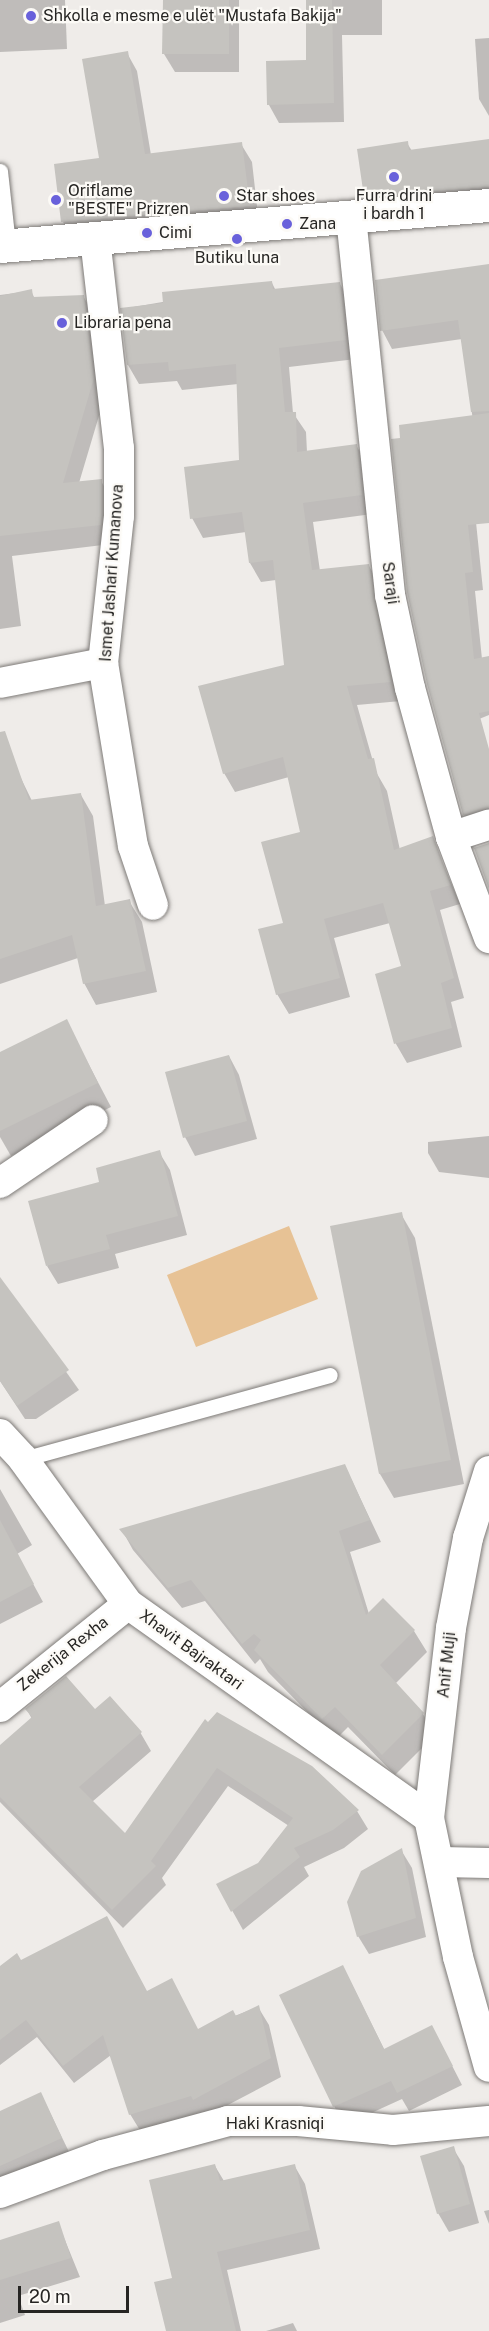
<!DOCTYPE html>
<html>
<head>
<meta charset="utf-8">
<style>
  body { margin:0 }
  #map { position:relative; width:489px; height:2331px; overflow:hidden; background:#efece9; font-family:"Public Sans",sans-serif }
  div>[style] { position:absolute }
  .green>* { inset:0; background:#e7c295 }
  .shadow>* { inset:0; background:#0003 }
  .building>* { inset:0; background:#c5c3bf }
  .roads { filter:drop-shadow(0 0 2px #7d7a77) drop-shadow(0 0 2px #7d7a77) }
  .service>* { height:15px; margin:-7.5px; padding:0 7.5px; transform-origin:7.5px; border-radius:7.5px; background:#fff }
  .minor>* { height:30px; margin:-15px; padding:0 15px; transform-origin:15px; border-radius:15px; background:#fff }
  .tertiary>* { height:33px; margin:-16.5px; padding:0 16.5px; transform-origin:16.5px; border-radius:16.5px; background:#fff }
  .dots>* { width:16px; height:16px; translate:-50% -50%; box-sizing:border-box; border:3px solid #fcfaf6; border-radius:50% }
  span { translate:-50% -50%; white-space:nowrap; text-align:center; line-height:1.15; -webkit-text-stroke:4.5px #fcfaf6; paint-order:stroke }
  .poi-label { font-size:16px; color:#262523 }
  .left { translate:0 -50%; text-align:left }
  .street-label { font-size:16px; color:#262523 }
  .scale { position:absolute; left:18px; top:2286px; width:111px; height:27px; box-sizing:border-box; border:3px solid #262523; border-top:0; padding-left:8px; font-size:18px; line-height:21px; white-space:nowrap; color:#262523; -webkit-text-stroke:4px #fcfaf6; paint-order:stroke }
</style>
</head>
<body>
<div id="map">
  <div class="green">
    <i style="clip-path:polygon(289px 1226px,318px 1299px,196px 1347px,167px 1275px)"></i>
  </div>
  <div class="shadow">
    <i style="clip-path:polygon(0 0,65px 0,67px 49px,0 52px)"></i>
    <i style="clip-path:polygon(164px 0,239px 0,239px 72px,175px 72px,164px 54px)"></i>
    <i style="clip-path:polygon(307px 0,382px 0,382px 35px,342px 35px,344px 122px,279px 123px,269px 105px,267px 62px,307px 61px)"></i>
    <i style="clip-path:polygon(489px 38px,489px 116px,479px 99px,475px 39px)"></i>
    <i style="clip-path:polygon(127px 53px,137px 71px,151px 155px,241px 144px,252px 162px,259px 224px,74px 240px,63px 222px,101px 160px)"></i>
    <i style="clip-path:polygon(489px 140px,489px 206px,376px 215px,366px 196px,407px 143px,412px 151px)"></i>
    <i style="clip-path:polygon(489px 265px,489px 439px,473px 421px,462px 339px,392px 349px,382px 330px)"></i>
    <i style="clip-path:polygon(272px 283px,276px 291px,340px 284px,351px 303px,356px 359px,289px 367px,293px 413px,306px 432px,307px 452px,356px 445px,367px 464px,372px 514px,313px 522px,320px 571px,369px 566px,380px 585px,401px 701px,357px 705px,376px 772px,387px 791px,400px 850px,432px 838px,460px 904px,440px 910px,464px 998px,451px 1002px,462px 1047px,407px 1063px,396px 1044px,377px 975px,403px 967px,390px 923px,334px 938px,350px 997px,289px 1014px,277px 994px,284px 924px,301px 833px,289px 777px,235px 792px,224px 773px,286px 666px,276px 580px,261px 582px,250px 563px,246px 532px,203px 538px,192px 518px,240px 462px,238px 384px,182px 390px,177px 381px,139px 384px,128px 365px,122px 309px)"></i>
    <i style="clip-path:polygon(31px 291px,35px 299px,83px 296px,95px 316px,104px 399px,79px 483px,101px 481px,112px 500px,111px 544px,12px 556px,21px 626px,0 629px,0 295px)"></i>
    <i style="clip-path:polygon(413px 437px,473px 493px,483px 590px,475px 591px,482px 659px,489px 657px,489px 715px,447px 732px)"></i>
    <i style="clip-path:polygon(489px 749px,489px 828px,474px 832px,464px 815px)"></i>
    <i style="clip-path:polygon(17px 770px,32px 801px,81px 795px,93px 816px,105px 906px,129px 901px,142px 922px,157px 992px,96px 1005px,84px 983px,78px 958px,0 984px,0 776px)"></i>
    <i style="clip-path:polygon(66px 1021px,111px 1107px,11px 1156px,0 1137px,0 1053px)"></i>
    <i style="clip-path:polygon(229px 1056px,239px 1075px,257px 1139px,195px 1156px,185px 1137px)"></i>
    <i style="clip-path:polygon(489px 1136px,489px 1178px,439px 1172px,428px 1153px,428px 1142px)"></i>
    <i style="clip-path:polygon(159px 1152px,170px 1170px,187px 1235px,115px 1254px,119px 1268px,58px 1284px,47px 1266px,101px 1183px)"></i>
    <i style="clip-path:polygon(401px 1214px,415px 1238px,464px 1484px,394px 1498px,380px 1474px)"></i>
    <i style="clip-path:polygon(1px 1280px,79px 1390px,36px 1419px,25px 1419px,0 1381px)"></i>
    <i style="clip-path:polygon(345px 1466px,381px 1542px,350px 1552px,369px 1614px,383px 1600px,414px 1631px,427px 1652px,395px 1684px,423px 1714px,435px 1735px,395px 1775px,348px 1727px,335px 1740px,268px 1672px,260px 1659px,255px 1664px,205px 1601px,182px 1608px,133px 1550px,122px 1530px)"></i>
    <i style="clip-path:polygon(0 1489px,32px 1545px,17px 1554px,43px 1602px,0 1624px)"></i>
    <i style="clip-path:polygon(27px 1710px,95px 1712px,140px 1732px,151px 1751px,92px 1802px,125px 1835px,205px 1722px,357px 1811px,368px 1829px,344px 1848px,304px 1867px,309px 1876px,243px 1930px,218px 1885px,259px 1865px,289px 1826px,228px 1786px,162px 1878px,166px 1885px,123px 1928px,0 1802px,0 1747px,32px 1719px)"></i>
    <i style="clip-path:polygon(401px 1850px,412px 1868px,426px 1937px,369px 1954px,358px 1936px)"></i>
    <i style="clip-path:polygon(21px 1961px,147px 1992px,198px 2030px,258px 2007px,269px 2025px,281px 2077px,205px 2117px,141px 2132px,130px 2114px,111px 2055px,74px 2083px,37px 2037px,0 2065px,0 1968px)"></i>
    <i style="clip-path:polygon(343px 1967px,385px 2051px,442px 2046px,462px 2085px,409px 2111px,402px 2099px,345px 2125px,334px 2106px)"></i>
    <i style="clip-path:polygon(41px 2094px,71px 2156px,0 2190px,0 2113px)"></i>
    <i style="clip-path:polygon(453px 2148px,464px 2166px,479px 2223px,449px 2232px,438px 2213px)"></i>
    <i style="clip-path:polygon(294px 2165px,305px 2184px,320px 2249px,227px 2270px,241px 2331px,167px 2331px,174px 2279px,215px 2166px,224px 2181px)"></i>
    <i style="clip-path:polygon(489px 2210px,489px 2224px,484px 2211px)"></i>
    <i style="clip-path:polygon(58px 2223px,80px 2277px,18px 2296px,25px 2315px,0 2323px,0 2242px)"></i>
    <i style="clip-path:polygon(293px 2323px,297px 2331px,266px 2331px)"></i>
  </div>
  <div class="building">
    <i style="clip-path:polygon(163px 0,229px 0,229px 54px,162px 54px)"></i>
    <i style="clip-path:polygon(306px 0,332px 0,334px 103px,267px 105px,266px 61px,306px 60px)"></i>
    <i style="clip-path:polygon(128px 51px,145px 154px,242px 142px,250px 206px,61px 222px,54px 164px,99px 158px,82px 59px)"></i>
    <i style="clip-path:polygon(489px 139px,489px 187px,364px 197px,357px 149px,408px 141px,409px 150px)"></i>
    <i style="clip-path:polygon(489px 264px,489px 411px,471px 412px,458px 320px,380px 331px,375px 280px)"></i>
    <i style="clip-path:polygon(272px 281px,273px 289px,340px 282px,346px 340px,279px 348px,285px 412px,296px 412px,297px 452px,357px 444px,362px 495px,303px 503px,312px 570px,369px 564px,391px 682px,347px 686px,368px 759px,374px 758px,394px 850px,433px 836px,451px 885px,430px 891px,454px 978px,441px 983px,452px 1028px,394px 1044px,375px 974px,401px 966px,383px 903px,324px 919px,340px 978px,276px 995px,258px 929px,283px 923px,261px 842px,300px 832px,283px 757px,223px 774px,198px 686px,284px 665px,273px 560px,249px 563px,242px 512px,190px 519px,184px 467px,239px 460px,236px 364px,169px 371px,168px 362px,127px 365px,120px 308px,163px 303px,162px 292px)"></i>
    <i style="clip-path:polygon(32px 289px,33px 297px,84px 295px,94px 378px,63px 483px,102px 479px,101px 525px,0 536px,0 296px)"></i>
    <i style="clip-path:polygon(489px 413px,489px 523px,468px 525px,473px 572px,465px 573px,474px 659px,489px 656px,489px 711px,479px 713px,489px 749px,489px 808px,463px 815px,427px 684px,407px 592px,391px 439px,400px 438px,399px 425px)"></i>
    <i style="clip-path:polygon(5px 731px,29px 800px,81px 793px,96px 906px,130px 899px,146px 971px,83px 984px,72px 935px,0 959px,0 732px)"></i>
    <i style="clip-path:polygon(489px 843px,489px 889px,474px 848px)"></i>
    <i style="clip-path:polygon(67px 1019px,98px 1083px,0 1131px,0 1052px)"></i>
    <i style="clip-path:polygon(229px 1055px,247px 1121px,183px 1138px,165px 1072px)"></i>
    <i style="clip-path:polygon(160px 1150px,178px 1216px,106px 1235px,110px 1249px,46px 1266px,28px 1201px,99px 1182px,96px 1168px)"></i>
    <i style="clip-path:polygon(402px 1212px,451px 1460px,379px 1474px,330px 1226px)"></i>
    <i style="clip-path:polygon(0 1277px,69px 1370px,17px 1406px,0 1381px)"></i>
    <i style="clip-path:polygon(345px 1464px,370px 1520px,339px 1531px,366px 1615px,383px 1598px,415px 1630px,380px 1665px,424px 1713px,382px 1755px,335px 1707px,322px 1719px,254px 1650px,261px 1640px,254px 1634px,242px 1644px,191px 1580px,168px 1588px,119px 1529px)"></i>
    <i style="clip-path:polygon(0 1520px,34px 1584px,0 1602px)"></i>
    <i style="clip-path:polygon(66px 1676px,95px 1709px,110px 1696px,142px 1732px,79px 1787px,125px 1833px,205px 1719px,208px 1722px,217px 1712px,312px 1766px,359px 1810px,333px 1830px,294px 1848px,300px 1857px,231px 1912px,216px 1884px,258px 1863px,293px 1818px,217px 1768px,151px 1861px,156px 1866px,112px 1910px,0 1797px,0 1745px,32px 1717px,25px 1709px)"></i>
    <i style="clip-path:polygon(402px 1848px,416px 1918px,357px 1937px,347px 1902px,361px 1871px)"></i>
    <i style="clip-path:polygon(107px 1916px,147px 1991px,172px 1978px,198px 2029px,233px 2010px,236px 2016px,259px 2005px,271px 2058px,193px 2100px,191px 2096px,129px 2115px,103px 2035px,63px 2066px,26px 2020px,0 2040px,0 1966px,17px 1953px,21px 1960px)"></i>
    <i style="clip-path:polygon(343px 1965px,384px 2049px,432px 2025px,453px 2066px,397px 2093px,391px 2081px,333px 2107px,279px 1995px)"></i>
    <i style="clip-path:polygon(41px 2092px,62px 2138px,0 2166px,0 2111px)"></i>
    <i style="clip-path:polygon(454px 2146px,470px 2204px,437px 2214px,420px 2156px)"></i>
    <i style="clip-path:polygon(215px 2164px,220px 2181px,295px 2164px,310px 2230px,217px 2252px,236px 2331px,166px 2331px,154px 2282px,172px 2278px,149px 2180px)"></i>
    <i style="clip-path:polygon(59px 2221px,71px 2258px,0 2280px,0 2240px)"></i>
  </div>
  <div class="roads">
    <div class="service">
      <i style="left:0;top:171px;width:74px;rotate:83.8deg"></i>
      <i style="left:23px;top:1459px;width:318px;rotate:-15.3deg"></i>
    </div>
    <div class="minor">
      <i style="left:351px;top:217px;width:380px;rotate:84.1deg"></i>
      <i style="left:390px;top:595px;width:95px;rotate:77.9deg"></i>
      <i style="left:410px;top:688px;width:155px;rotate:74.6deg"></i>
      <i style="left:451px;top:837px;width:108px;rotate:69.4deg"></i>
      <i style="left:95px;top:238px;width:211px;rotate:83.5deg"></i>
      <i style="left:119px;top:448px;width:68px;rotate:90deg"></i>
      <i style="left:119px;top:516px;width:148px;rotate:96.2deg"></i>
      <i style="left:103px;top:663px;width:185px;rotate:80.7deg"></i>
      <i style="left:133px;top:846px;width:62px;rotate:71.3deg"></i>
      <i style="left:0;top:683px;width:105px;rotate:-11deg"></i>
      <i style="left:451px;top:837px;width:40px;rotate:-18deg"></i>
      <i style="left:0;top:1183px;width:112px;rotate:-34.1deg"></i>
      <i style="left:0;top:1434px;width:34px;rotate:47deg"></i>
      <i style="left:23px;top:1459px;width:179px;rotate:54.1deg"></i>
      <i style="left:128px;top:1604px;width:369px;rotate:35.4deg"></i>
      <i style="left:489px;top:1471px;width:70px;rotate:107.4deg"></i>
      <i style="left:468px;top:1538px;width:92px;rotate:100.7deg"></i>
      <i style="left:451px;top:1628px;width:191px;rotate:96.6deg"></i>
      <i style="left:429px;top:1818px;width:142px;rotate:78.2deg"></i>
      <i style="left:458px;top:1957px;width:114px;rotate:74.3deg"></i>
      <i style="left:0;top:1707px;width:164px;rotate:-38.8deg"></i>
      <i style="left:441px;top:1862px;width:48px;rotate:1.2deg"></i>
      <i style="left:0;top:2193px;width:110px;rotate:-20.3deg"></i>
      <i style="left:103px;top:2155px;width:130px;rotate:-15.2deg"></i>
      <i style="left:228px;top:2121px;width:70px"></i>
      <i style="left:298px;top:2121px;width:95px;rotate:5.4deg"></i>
      <i style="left:393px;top:2130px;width:96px;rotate:-5.4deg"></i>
    </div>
    <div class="tertiary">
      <i style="left:0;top:246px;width:491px;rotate:-4.8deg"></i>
    </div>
  </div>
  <div class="dots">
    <i style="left:31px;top:16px;background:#6961db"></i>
    <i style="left:394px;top:177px;background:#6961db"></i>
    <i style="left:224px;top:196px;background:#6961db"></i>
    <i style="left:56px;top:200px;background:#6961db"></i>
    <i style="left:287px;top:224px;background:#6961db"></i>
    <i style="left:147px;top:233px;background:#6961db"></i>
    <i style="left:237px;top:239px;background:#6961db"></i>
    <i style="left:62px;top:323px;background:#6961db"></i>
  </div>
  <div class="poi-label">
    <span class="left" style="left:43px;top:16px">Shkolla e mesme e ulët "Mustafa Bakija"</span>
    <span class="left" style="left:68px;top:200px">Oriflame<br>"BESTE" Prizren</span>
    <span class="left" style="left:236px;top:196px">Star shoes</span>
    <span style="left:394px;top:205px">Furra drini<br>i bardh 1</span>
    <span class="left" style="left:299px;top:224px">Zana</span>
    <span class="left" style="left:159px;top:233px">Cimi</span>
    <span style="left:237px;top:258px">Butiku luna</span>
    <span class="left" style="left:74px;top:323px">Libraria pena</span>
  </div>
  <div class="street-label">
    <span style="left:112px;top:573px;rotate:-86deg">Ismet Jashari Kumanova</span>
    <span style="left:390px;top:583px;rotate:82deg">Saraji</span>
    <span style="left:191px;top:1650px;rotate:36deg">Xhavit Bajraktari</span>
    <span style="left:63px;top:1654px;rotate:-38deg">Zekerija Rexha</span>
    <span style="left:447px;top:1665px;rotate:-84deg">Anif Muji</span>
    <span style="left:275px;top:2124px">Haki Krasniqi</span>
  </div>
  <div class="scale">20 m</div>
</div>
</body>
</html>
